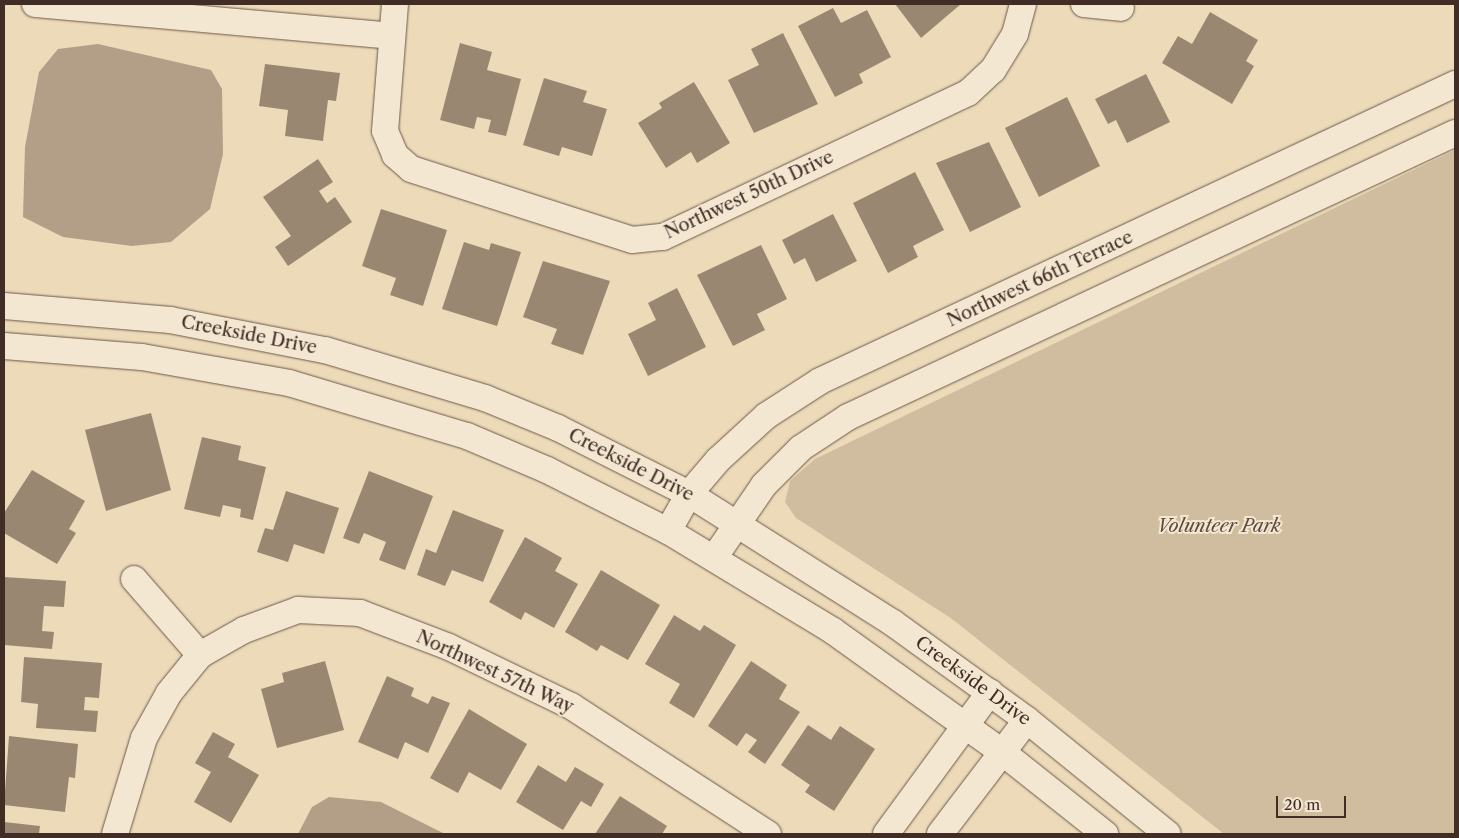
<!DOCTYPE html>
<html>
<head>
<meta charset="utf-8">
<style>
  body { margin:0 }
  #map { position:relative; width:1459px; height:838px; overflow:hidden; background:#eddab9; font-family:"Libre Caslon Text",serif }
  div>[style] { position:absolute }
  .green>* { inset:0; background:#d0bda0 }
  .water>* { inset:0; background:#b39f87 }
  .building>* { inset:0; background:#9a8772 }
  .roads { filter:drop-shadow(0 0 1px #6c584a) drop-shadow(0 0 1px #6c584a) }
  .minor>* { height:26px; margin:-13px; padding:0 13px; transform-origin:13px; border-radius:13px; background:#f3e7d2 }
  span { translate:-50% -50%; white-space:nowrap; text-align:center; line-height:1.15; -webkit-text-stroke:4px #f3e7d2; paint-order:stroke }
  .street-label { font-size:18px; color:#412d25 }
  .park-label { font-size:18px; color:#5e4a3e; font-style:italic }
  .frame { position:absolute; inset:0; border:5px solid #412d25; pointer-events:none }
  .scale { position:absolute; left:1276px; top:796px; width:70px; height:22px; box-sizing:border-box; border:2px solid #412d25; border-top:0; padding-left:6px; font-size:15px; line-height:18px; white-space:nowrap; color:#412d25; -webkit-text-stroke:4px #f3e7d2; paint-order:stroke }
</style>
</head>
<body>
<div id="map">
  <div class="green">
    <i style="clip-path:polygon(1455px 150px,1455px 834px,1224px 834px,952px 619px,796px 518px,785px 502px,790px 481px,815px 459px)"></i>
  </div>
  <div class="water">
    <i style="clip-path:polygon(98px 44px,211px 70px,222px 89px,223px 154px,210px 209px,171px 242px,132px 246px,63px 237px,23px 217px,25px 147px,39px 72px,58px 49px)"></i>
    <i style="clip-path:polygon(329px 797px,381px 802px,445px 834px,298px 834px,312px 807px)"></i>
  </div>
  <div class="building">
    <i style="clip-path:polygon(895px 4px,961px 4px,921px 38px)"></i>
    <i style="clip-path:polygon(833px 8px,841px 23px,867px 10px,891px 57px,859px 74px,863px 83px,835px 97px,798px 26px)"></i>
    <i style="clip-path:polygon(1210px 12px,1258px 40px,1246px 61px,1254px 66px,1232px 104px,1162px 63px,1178px 36px,1192px 44px)"></i>
    <i style="clip-path:polygon(783px 33px,818px 104px,754px 133px,728px 80px,759px 65px,751px 49px)"></i>
    <i style="clip-path:polygon(460px 43px,492px 52px,487px 70px,521px 79px,506px 136px,488px 132px,491px 120px,477px 117px,474px 129px,440px 120px)"></i>
    <i style="clip-path:polygon(265px 64px,340px 73px,336px 101px,328px 100px,323px 141px,285px 136px,288px 110px,259px 106px)"></i>
    <i style="clip-path:polygon(1146px 74px,1170px 122px,1127px 143px,1116px 120px,1108px 124px,1095px 99px)"></i>
    <i style="clip-path:polygon(544px 78px,587px 91px,583px 102px,607px 109px,592px 156px,562px 147px,559px 156px,523px 145px)"></i>
    <i style="clip-path:polygon(694px 82px,730px 143px,697px 163px,691px 152px,666px 168px,638px 123px,662px 108px,659px 103px)"></i>
    <i style="clip-path:polygon(1067px 97px,1100px 166px,1039px 197px,1005px 128px)"></i>
    <i style="clip-path:polygon(989px 142px,1021px 207px,970px 232px,936px 163px)"></i>
    <i style="clip-path:polygon(318px 159px,333px 182px,319px 191px,327px 203px,335px 197px,352px 222px,288px 266px,275px 247px,291px 236px,263px 197px)"></i>
    <i style="clip-path:polygon(915px 172px,944px 230px,913px 246px,918px 257px,888px 273px,853px 203px)"></i>
    <i style="clip-path:polygon(381px 209px,447px 230px,423px 306px,390px 295px,396px 278px,362px 266px)"></i>
    <i style="clip-path:polygon(833px 214px,857px 261px,816px 282px,805px 258px,794px 264px,782px 240px)"></i>
    <i style="clip-path:polygon(464px 242px,489px 250px,491px 243px,521px 252px,497px 326px,442px 309px)"></i>
    <i style="clip-path:polygon(761px 245px,787px 299px,757px 314px,765px 330px,733px 346px,697px 275px)"></i>
    <i style="clip-path:polygon(543px 261px,610px 281px,583px 355px,551px 344px,557px 329px,523px 317px)"></i>
    <i style="clip-path:polygon(677px 288px,706px 347px,648px 376px,628px 334px,656px 320px,648px 303px)"></i>
    <i style="clip-path:polygon(151px 413px,171px 490px,106px 511px,85px 430px)"></i>
    <i style="clip-path:polygon(202px 437px,241px 446px,238px 460px,266px 467px,253px 520px,240px 517px,241px 509px,223px 505px,220px 517px,184px 509px)"></i>
    <i style="clip-path:polygon(32px 470px,85px 501px,69px 529px,76px 533px,57px 564px,4px 533px,4px 513px)"></i>
    <i style="clip-path:polygon(369px 471px,433px 496px,405px 570px,379px 560px,386px 542px,364px 533px,359px 544px,343px 538px)"></i>
    <i style="clip-path:polygon(286px 491px,339px 508px,324px 554px,294px 544px,288px 562px,257px 552px,265px 528px,273px 530px)"></i>
    <i style="clip-path:polygon(453px 510px,504px 530px,483px 582px,452px 570px,445px 586px,417px 575px,426px 549px,436px 553px)"></i>
    <i style="clip-path:polygon(525px 537px,562px 558px,555px 571px,578px 584px,554px 628px,525px 612px,521px 620px,489px 602px)"></i>
    <i style="clip-path:polygon(601px 570px,660px 605px,628px 660px,601px 645px,597px 651px,565px 632px)"></i>
    <i style="clip-path:polygon(4px 577px,66px 581px,64px 607px,44px 606px,42px 631px,54px 632px,52px 649px,4px 645px)"></i>
    <i style="clip-path:polygon(674px 615px,700px 631px,704px 625px,736px 645px,694px 718px,669px 703px,680px 684px,645px 664px)"></i>
    <i style="clip-path:polygon(24px 657px,102px 663px,99px 698px,85px 697px,84px 710px,98px 711px,96px 732px,36px 728px,38px 704px,21px 702px)"></i>
    <i style="clip-path:polygon(325px 661px,344px 730px,277px 748px,261px 689px,284px 682px,282px 673px)"></i>
    <i style="clip-path:polygon(751px 661px,787px 685px,779px 699px,800px 712px,765px 764px,748px 752px,757px 740px,746px 733px,737px 746px,708px 726px)"></i>
    <i style="clip-path:polygon(387px 676px,414px 688px,411px 696px,428px 704px,432px 696px,450px 703px,428px 753px,405px 742px,398px 759px,358px 742px)"></i>
    <i style="clip-path:polygon(469px 709px,527px 744px,501px 790px,469px 772px,458px 793px,430px 778px)"></i>
    <i style="clip-path:polygon(808px 725px,831px 740px,840px 726px,875px 749px,834px 811px,805px 792px,810px 785px,781px 765px)"></i>
    <i style="clip-path:polygon(213px 732px,235px 744px,228px 757px,259px 775px,231px 823px,194px 802px,211px 772px,195px 763px)"></i>
    <i style="clip-path:polygon(9px 736px,78px 744px,75px 778px,69px 777px,65px 812px,4px 805px)"></i>
    <i style="clip-path:polygon(538px 765px,566px 782px,575px 767px,604px 784px,591px 807px,581px 801px,563px 830px,516px 802px)"></i>
    <i style="clip-path:polygon(620px 796px,667px 826px,662px 834px,595px 834px)"></i>
    <i style="clip-path:polygon(4px 822px,40px 826px,39px 834px,4px 834px)"></i>
  </div>
  <div class="roads">
    <div class="minor">
      <i style="left:35px;top:4px;width:358px;rotate:5.1deg"></i>
      <i style="left:395px;top:4px;width:127px;rotate:94.5deg"></i>
      <i style="left:385px;top:131px;width:26px;rotate:67deg"></i>
      <i style="left:395px;top:155px;width:21px;rotate:41deg"></i>
      <i style="left:411px;top:169px;width:232px;rotate:17.8deg"></i>
      <i style="left:632px;top:240px;width:31px;rotate:-6deg"></i>
      <i style="left:663px;top:237px;width:337px;rotate:-25.3deg"></i>
      <i style="left:968px;top:93px;width:34px;rotate:-43deg"></i>
      <i style="left:993px;top:70px;width:42px;rotate:-58.6deg"></i>
      <i style="left:1015px;top:34px;width:31px;rotate:-75deg"></i>
      <i style="left:1084px;top:4px;width:37px;rotate:6deg"></i>
      <i style="left:4px;top:306px;width:167px;rotate:4.8deg"></i>
      <i style="left:170px;top:320px;width:158px;rotate:11deg"></i>
      <i style="left:325px;top:350px;width:167px;rotate:16.7deg"></i>
      <i style="left:485px;top:398px;width:79px;rotate:22.3deg"></i>
      <i style="left:558px;top:428px;width:147px;rotate:26.7deg"></i>
      <i style="left:689px;top:494px;width:241px;rotate:32.3deg"></i>
      <i style="left:893px;top:623px;width:165px;rotate:35.9deg"></i>
      <i style="left:1027px;top:720px;width:181px;rotate:39deg"></i>
      <i style="left:4px;top:346px;width:138px;rotate:4.6deg"></i>
      <i style="left:142px;top:357px;width:149px;rotate:10deg"></i>
      <i style="left:289px;top:383px;width:186px;rotate:16.6deg"></i>
      <i style="left:467px;top:436px;width:87px;rotate:23deg"></i>
      <i style="left:547px;top:470px;width:136px;rotate:26.8deg"></i>
      <i style="left:668px;top:531px;width:193px;rotate:31.2deg"></i>
      <i style="left:833px;top:631px;width:208px;rotate:35.6deg"></i>
      <i style="left:1002px;top:752px;width:132px;rotate:38.5deg"></i>
      <i style="left:668px;top:531px;width:43px;rotate:-60.4deg"></i>
      <i style="left:689px;top:494px;width:45px;rotate:-49.5deg"></i>
      <i style="left:718px;top:460px;width:65px;rotate:-42.5deg"></i>
      <i style="left:766px;top:416px;width:64px;rotate:-32.9deg"></i>
      <i style="left:820px;top:381px;width:701px;rotate:-25.07deg"></i>
      <i style="left:714px;top:558px;width:88px;rotate:-55.6deg"></i>
      <i style="left:764px;top:485px;width:52px;rotate:-45deg"></i>
      <i style="left:801px;top:448px;width:56px;rotate:-33.4deg"></i>
      <i style="left:848px;top:417px;width:670px;rotate:-25.07deg"></i>
      <i style="left:134px;top:579px;width:101px;rotate:49deg"></i>
      <i style="left:115px;top:834px;width:100px;rotate:-73.2deg"></i>
      <i style="left:144px;top:738px;width:51px;rotate:-60.9deg"></i>
      <i style="left:169px;top:693px;width:49px;rotate:-50.8deg"></i>
      <i style="left:200px;top:655px;width:51px;rotate:-29.6deg"></i>
      <i style="left:244px;top:630px;width:58px;rotate:-20.3deg"></i>
      <i style="left:298px;top:610px;width:62px;rotate:2.8deg"></i>
      <i style="left:360px;top:613px;width:95px;rotate:20.9deg"></i>
      <i style="left:449px;top:647px;width:136px;rotate:25.8deg"></i>
      <i style="left:571px;top:706px;width:235px;rotate:33deg"></i>
      <i style="left:886px;top:834px;width:176px;rotate:-53.8deg"></i>
      <i style="left:940px;top:834px;width:143px;rotate:-52.7deg"></i>
    </div>
  </div>
  <div class="street-label">
    <span style="left:749px;top:195px;rotate:-25deg">Northwest 50th Drive</span>
    <span style="left:1040px;top:279px;rotate:-25deg">Northwest 66th Terrace</span>
    <span style="left:249px;top:335px;rotate:11deg">Creekside Drive</span>
    <span style="left:631px;top:465px;rotate:27deg">Creekside Drive</span>
    <span style="left:495px;top:672px;rotate:25deg">Northwest 57th Way</span>
    <span style="left:973px;top:681px;rotate:36deg">Creekside Drive</span>
  </div>
  <div class="park-label">
    <span style="left:1219px;top:526px">Volunteer Park</span>
  </div>
  <div class="frame"></div>
  <div class="scale">20 m</div>
</div>
</body>
</html>
